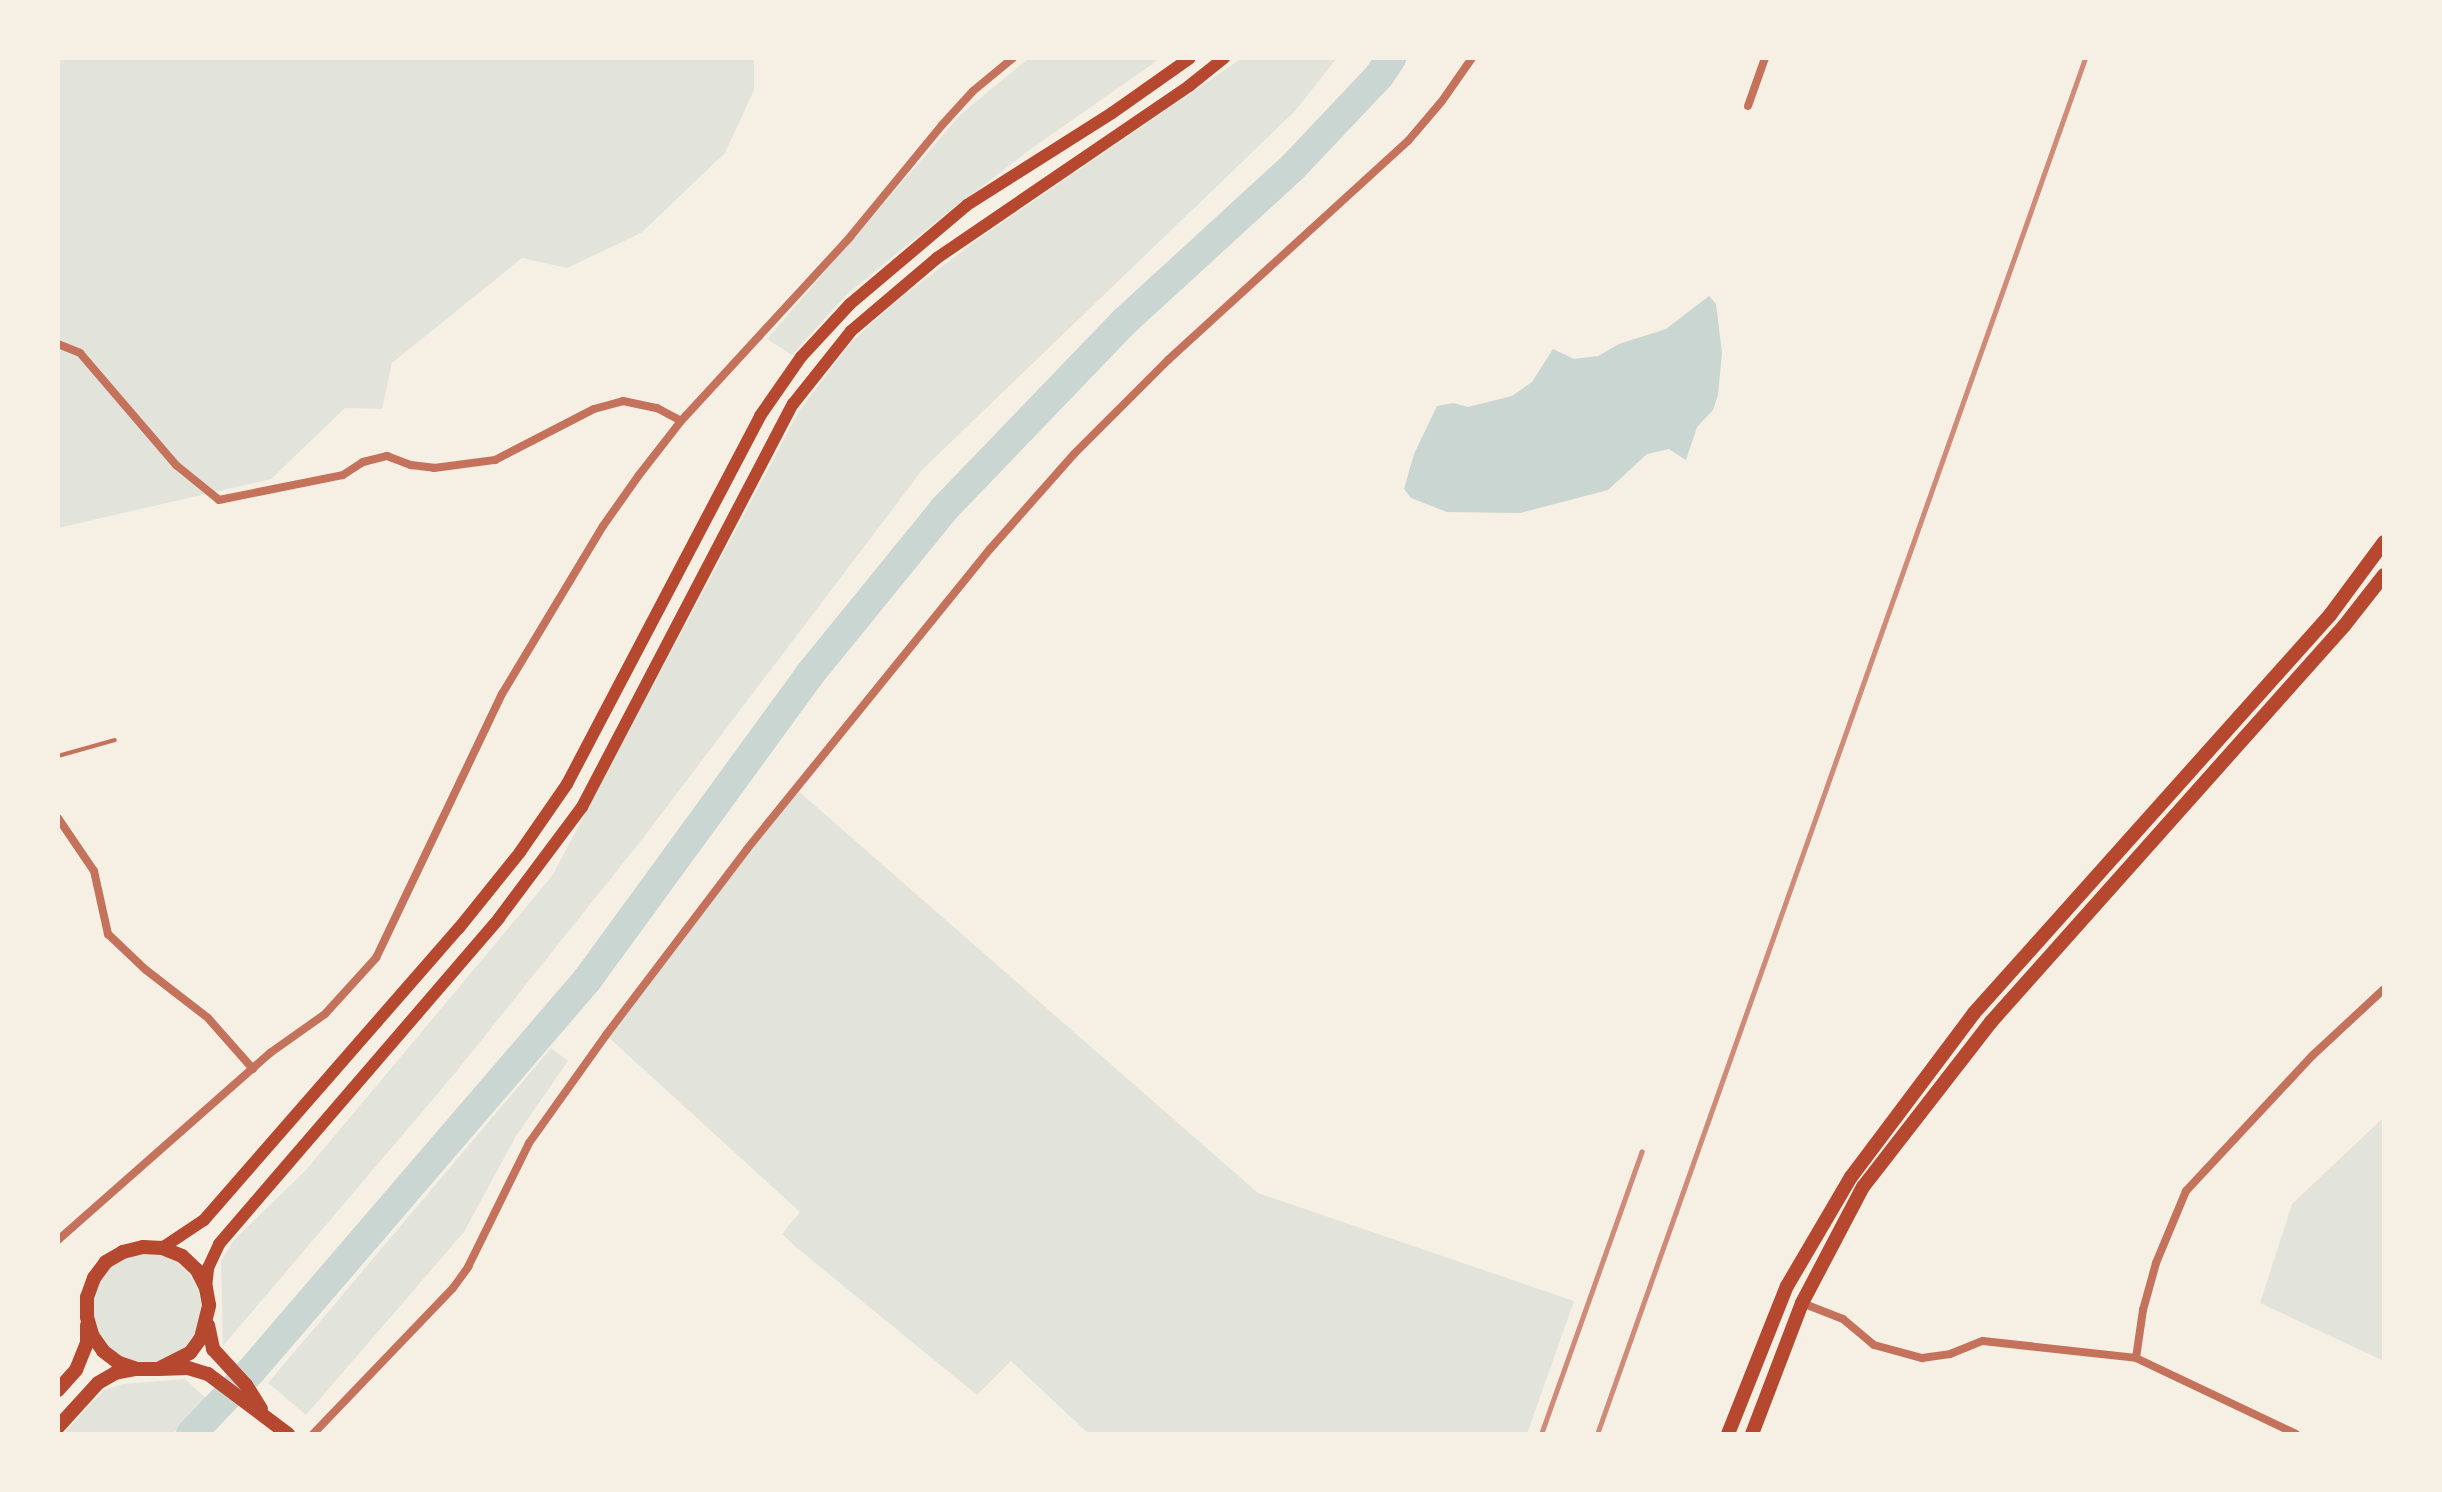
<!DOCTYPE html>
<html>
<head>
<meta charset="utf-8">
<style>
  body { margin:0 }
  #map { position:relative; width:2442px; height:1492px; overflow:hidden; background:#f6efe4; font-family:Signika,sans-serif }
  div>[style] { position:absolute }
  .green>* { inset:0; background:#e2e4dc }
  .round { border-radius:50% }
  .water>* { inset:0; background:#c9d6d2 }
  .river>* { height:30px; margin:-15px; padding:0 15px; transform-origin:15px; border-radius:15px; background:#c9d6d2 }
  .service>* { height:4px; margin:-2px; padding:0 2px; transform-origin:2px; border-radius:2px; background:#c5725c }
  .minor>* { height:8px; margin:-4px; padding:0 4px; transform-origin:4px; border-radius:4px; background:#c5725c }
  .secondary>* { height:12px; margin:-6px; padding:0 6px; transform-origin:6px; border-radius:6px; background:#b5482f }
  .primary>* { height:14px; margin:-7px; padding:0 7px; transform-origin:7px; border-radius:7px; background:#b5482f }
  .rail>* { height:5px; margin:-2.5px; padding:0 2.5px; transform-origin:2.5px; border-radius:2.5px; background:#cf8b77 }
  span { translate:-50% -50%; white-space:nowrap; text-align:center; line-height:1.15; -webkit-text-stroke:8px #f6efe4; paint-order:stroke }
  .frame { position:absolute; inset:0; border:60px solid #f6efe4; pointer-events:none }
</style>
</head>
<body>
<div id="map">
  <div class="green">
    <i style="clip-path:polygon(58px 58px,754px 58px,754px 90px,725px 153px,641px 233px,567px 268px,522px 258px,392px 363px,382px 409px,345px 408px,271px 479px,58px 528px)"></i>
    <i style="clip-path:polygon(1029px 58px,1161px 58px,1028px 151px,937px 221px,847px 294px,792px 355px,767px 339px,961px 114px)"></i>
    <i style="clip-path:polygon(1242px 58px,1337px 58px,1295px 111px,923px 469px,640px 842px,456px 1072px,223px 1346px,221px 1261px,234px 1240px,306px 1170px,552px 876px,799px 411px,852px 341px,904px 295px,980px 238px)"></i>
    <i style="clip-path:polygon(796px 789px,1258px 1193px,1574px 1301px,1527px 1434px,1089px 1434px,1011px 1361px,977px 1395px,797px 1248px,782px 1234px,800px 1212px,606px 1035px)"></i>
    <i style="clip-path:polygon(551px 1048px,568px 1061px,516px 1136px,464px 1232px,306px 1415px,268px 1383px)"></i>
    <i style="clip-path:polygon(2384px 1117px,2384px 1361px,2260px 1303px,2292px 1204px)"></i>
    <i class="round" style="left:93px;top:1254px;width:108px;height:108px"></i>
    <i style="clip-path:polygon(185px 1379px,210px 1402px,172px 1434px,63px 1434px,104px 1390px,123px 1384px)"></i>
  </div>
  <div class="water">
    <i style="clip-path:polygon(1709px 296px,1716px 304px,1722px 353px,1718px 395px,1713px 410px,1697px 427px,1686px 460px,1669px 449px,1647px 454px,1608px 490px,1520px 513px,1447px 512px,1411px 498px,1404px 489px,1414px 454px,1437px 406px,1453px 403px,1468px 407px,1512px 396px,1532px 382px,1553px 349px,1574px 359px,1598px 356px,1619px 344px,1666px 329px)"></i>
  </div>
  <div class="river">
    <i style="left:191px;top:1434px;width:87px;rotate:-46.4deg"></i>
    <i style="left:251px;top:1371px;width:516px;rotate:-49.33deg"></i>
    <i style="left:587px;top:980px;width:379px;rotate:-53.9deg"></i>
    <i style="left:810px;top:674px;width:213px;rotate:-50.9deg"></i>
    <i style="left:944px;top:509px;width:262px;rotate:-46.1deg"></i>
    <i style="left:1126px;top:320px;width:225px;rotate:-42.5deg"></i>
    <i style="left:1292px;top:168px;width:127px;rotate:-46.6deg"></i>
    <i style="left:1379px;top:76px;width:22px;rotate:-56deg"></i>
  </div>
  <div class="service">
    <i style="left:58px;top:756px;width:59px;rotate:-15.7deg"></i>
  </div>
  <div class="minor">
    <i style="left:1748px;top:106px;width:51px;rotate:-70.5deg"></i>
    <i style="left:58px;top:344px;width:24px;rotate:22deg"></i>
    <i style="left:80px;top:353px;width:148px;rotate:49.4deg"></i>
    <i style="left:176px;top:465px;width:55px;rotate:39.1deg"></i>
    <i style="left:219px;top:500px;width:126px;rotate:-11.4deg"></i>
    <i style="left:343px;top:475px;width:24px;rotate:-33deg"></i>
    <i style="left:363px;top:462px;width:25px;rotate:-14deg"></i>
    <i style="left:387px;top:456px;width:26px;rotate:21deg"></i>
    <i style="left:411px;top:465px;width:23px;rotate:7deg"></i>
    <i style="left:434px;top:468px;width:62px;rotate:-7.5deg"></i>
    <i style="left:495px;top:460px;width:111px;rotate:-27.3deg"></i>
    <i style="left:594px;top:409px;width:30px;rotate:-15deg"></i>
    <i style="left:623px;top:401px;width:35px;rotate:12deg"></i>
    <i style="left:657px;top:408px;width:27px;rotate:28deg"></i>
    <i style="left:58px;top:818px;width:64px;rotate:55.8deg"></i>
    <i style="left:94px;top:871px;width:65px;rotate:77.5deg"></i>
    <i style="left:108px;top:934px;width:52px;rotate:43.5deg"></i>
    <i style="left:146px;top:970px;width:78px;rotate:37.7deg"></i>
    <i style="left:208px;top:1018px;width:68px;rotate:48.6deg"></i>
    <i style="left:58px;top:1240px;width:283px;rotate:-41.4deg"></i>
    <i style="left:270px;top:1053px;width:67px;rotate:-35.3deg"></i>
    <i style="left:325px;top:1014px;width:76px;rotate:-47.7deg"></i>
    <i style="left:376px;top:958px;width:293px;rotate:-64.5deg"></i>
    <i style="left:502px;top:694px;width:196px;rotate:-59deg"></i>
    <i style="left:603px;top:526px;width:62px;rotate:-54.8deg"></i>
    <i style="left:639px;top:475px;width:68px;rotate:-52.1deg"></i>
    <i style="left:681px;top:421px;width:250px;rotate:-47.4deg"></i>
    <i style="left:850px;top:237px;width:145px;rotate:-50.6deg"></i>
    <i style="left:942px;top:125px;width:46px;rotate:-47.6deg"></i>
    <i style="left:973px;top:91px;width:52px;rotate:-39.5deg"></i>
    <i style="left:1802px;top:1303px;width:44px;rotate:21.3deg"></i>
    <i style="left:1843px;top:1319px;width:40px;rotate:40deg"></i>
    <i style="left:1874px;top:1345px;width:50px;rotate:15.2deg"></i>
    <i style="left:1922px;top:1358px;width:28px;rotate:-8deg"></i>
    <i style="left:1950px;top:1354px;width:35px;rotate:-22deg"></i>
    <i style="left:1983px;top:1341px;width:154px;rotate:6.3deg"></i>
    <i style="left:2136px;top:1358px;width:177px;rotate:25.4deg"></i>
    <i style="left:2136px;top:1358px;width:49px;rotate:-81.7deg"></i>
    <i style="left:2143px;top:1310px;width:49px;rotate:-74.5deg"></i>
    <i style="left:2156px;top:1263px;width:78px;rotate:-67.4deg"></i>
    <i style="left:2186px;top:1191px;width:186px;rotate:-47deg"></i>
    <i style="left:2313px;top:1055px;width:97px;rotate:-42.9deg"></i>
    <i style="left:313px;top:1434px;width:202px;rotate:-46.2deg"></i>
    <i style="left:453px;top:1288px;width:26px;rotate:-54deg"></i>
    <i style="left:468px;top:1267px;width:138px;rotate:-63.8deg"></i>
    <i style="left:529px;top:1143px;width:133px;rotate:-54.5deg"></i>
    <i style="left:606px;top:1035px;width:233px;rotate:-52.8deg"></i>
    <i style="left:747px;top:849px;width:386px;rotate:-51deg"></i>
    <i style="left:990px;top:549px;width:127px;rotate:-48.5deg"></i>
    <i style="left:1074px;top:454px;width:133px;rotate:-45deg"></i>
    <i style="left:1168px;top:360px;width:325px;rotate:-42.4deg"></i>
    <i style="left:1408px;top:141px;width:52px;rotate:-49.6deg"></i>
    <i style="left:1442px;top:101px;width:52px;rotate:-55.1deg"></i>
  </div>
  <div class="secondary">
    <i style="left:162px;top:1248px;width:50px;rotate:-33.7deg"></i>
    <i style="left:204px;top:1220px;width:388px;rotate:-48.9deg"></i>
    <i style="left:459px;top:928px;width:97px;rotate:-51.2deg"></i>
    <i style="left:520px;top:852px;width:83px;rotate:-55.3deg"></i>
    <i style="left:567px;top:784px;width:416px;rotate:-62.3deg"></i>
    <i style="left:760px;top:416px;width:72px;rotate:-55.2deg"></i>
    <i style="left:801px;top:357px;width:72px;rotate:-47.2deg"></i>
    <i style="left:850px;top:304px;width:153px;rotate:-40.2deg"></i>
    <i style="left:967px;top:205px;width:172px;rotate:-32.4deg"></i>
    <i style="left:1112px;top:113px;width:95px;rotate:-35.2deg"></i>
    <i style="left:206px;top:1288px;width:20px;rotate:-84deg"></i>
    <i style="left:208px;top:1268px;width:26px;rotate:-65deg"></i>
    <i style="left:219px;top:1244px;width:430px;rotate:-49.3deg"></i>
    <i style="left:499px;top:918px;width:139px;rotate:-53.2deg"></i>
    <i style="left:582px;top:807px;width:455px;rotate:-62.4deg"></i>
    <i style="left:793px;top:404px;width:93px;rotate:-51.5deg"></i>
    <i style="left:851px;top:331px;width:113px;rotate:-40.3deg"></i>
    <i style="left:937px;top:258px;width:305px;rotate:-34.3deg"></i>
    <i style="left:1189px;top:86px;width:45px;rotate:-38.7deg"></i>
  </div>
  <div class="primary">
    <i style="left:208px;top:1325px;width:25px;rotate:78deg"></i>
    <i style="left:213px;top:1349px;width:49px;rotate:47.5deg"></i>
    <i style="left:246px;top:1385px;width:28px;rotate:58deg"></i>
    <i style="left:158px;top:1369px;width:36px;rotate:-27deg"></i>
    <i style="left:190px;top:1353px;width:19px;rotate:-54deg"></i>
    <i style="left:201px;top:1338px;width:34px;rotate:-76deg"></i>
    <i style="left:209px;top:1305px;width:17px;rotate:-100deg"></i>
    <i style="left:206px;top:1288px;width:20px;rotate:-117deg"></i>
    <i style="left:197px;top:1270px;width:21px;rotate:-137deg"></i>
    <i style="left:182px;top:1256px;width:22px;rotate:-158deg"></i>
    <i style="left:162px;top:1248px;width:19px;rotate:-177deg"></i>
    <i style="left:143px;top:1247px;width:21px;rotate:166deg"></i>
    <i style="left:123px;top:1252px;width:20px;rotate:150deg"></i>
    <i style="left:106px;top:1262px;width:20px;rotate:127deg"></i>
    <i style="left:94px;top:1278px;width:20px;rotate:110deg"></i>
    <i style="left:87px;top:1297px;width:20px;rotate:90deg"></i>
    <i style="left:87px;top:1317px;width:19px;rotate:74deg"></i>
    <i style="left:92px;top:1335px;width:19px;rotate:55deg"></i>
    <i style="left:103px;top:1351px;width:20px;rotate:37deg"></i>
    <i style="left:119px;top:1363px;width:19px;rotate:18deg"></i>
    <i style="left:137px;top:1369px;width:21px"></i>
    <i style="left:158px;top:1369px;width:30px;rotate:-2deg"></i>
    <i style="left:188px;top:1368px;width:21px;rotate:17deg"></i>
    <i style="left:208px;top:1374px;width:100px;rotate:36.9deg"></i>
    <i style="left:58px;top:1390px;width:27px;rotate:-48deg"></i>
    <i style="left:76px;top:1370px;width:29px;rotate:-68deg"></i>
    <i style="left:87px;top:1343px;width:18px;rotate:-90deg"></i>
    <i style="left:58px;top:1427px;width:59px;rotate:-47.7deg"></i>
    <i style="left:98px;top:1383px;width:20px;rotate:-30deg"></i>
    <i style="left:115px;top:1373px;width:20px;rotate:-11deg"></i>
    <i style="left:1728px;top:1434px;width:159px;rotate:-68.3deg"></i>
    <i style="left:1787px;top:1286px;width:126px;rotate:-59.6deg"></i>
    <i style="left:1851px;top:1177px;width:205px;rotate:-53.1deg"></i>
    <i style="left:1974px;top:1013px;width:534px;rotate:-48.19deg"></i>
    <i style="left:2330px;top:615px;width:91px;rotate:-53.5deg"></i>
    <i style="left:1752px;top:1434px;width:140px;rotate:-69.1deg"></i>
    <i style="left:1802px;top:1303px;width:131px;rotate:-62.3deg"></i>
    <i style="left:1863px;top:1187px;width:209px;rotate:-52.2deg"></i>
    <i style="left:1991px;top:1022px;width:530px;rotate:-48.29deg"></i>
    <i style="left:2344px;top:626px;width:65px;rotate:-51.9deg"></i>
  </div>
  <div class="rail">
    <i style="left:1541px;top:1434px;width:300px;rotate:-70.4deg"></i>
    <i style="left:1597px;top:1434px;width:1460px;rotate:-70.47deg"></i>
  </div>
  <div class="frame"></div>
</div>
</body>
</html>
